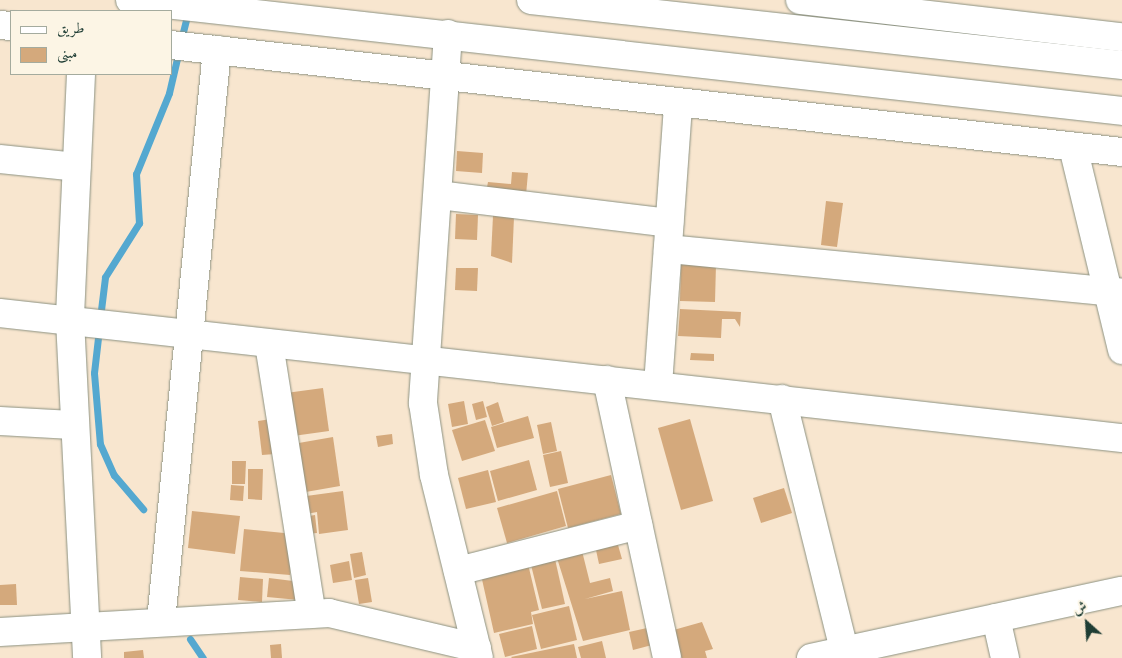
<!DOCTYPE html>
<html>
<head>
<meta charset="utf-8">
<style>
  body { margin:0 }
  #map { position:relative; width:1122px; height:658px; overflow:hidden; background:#f8e6cf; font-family:Vollkorn,Amiri,serif }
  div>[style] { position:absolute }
  .stream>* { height:7px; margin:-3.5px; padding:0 3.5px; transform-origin:3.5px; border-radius:3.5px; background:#54a8d0 }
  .building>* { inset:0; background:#d4a97c }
  .roads { filter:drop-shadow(0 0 1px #8c9282) drop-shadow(0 0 1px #8c9282) }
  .minor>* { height:28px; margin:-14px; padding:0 14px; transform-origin:14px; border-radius:14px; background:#fff }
  .major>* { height:28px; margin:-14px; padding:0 14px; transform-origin:14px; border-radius:14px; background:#fff }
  span { translate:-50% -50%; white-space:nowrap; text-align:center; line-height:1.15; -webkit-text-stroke:4px #fcf5e5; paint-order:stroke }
  .legend { position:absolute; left:10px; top:10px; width:162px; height:65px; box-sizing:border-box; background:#fcf5e5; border:1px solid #a4ab9e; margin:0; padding:6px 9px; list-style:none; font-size:15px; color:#1f3d34 }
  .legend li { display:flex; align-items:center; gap:10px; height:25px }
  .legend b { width:25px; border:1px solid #a4ab9e }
  .north { position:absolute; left:1062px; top:598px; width:50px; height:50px; -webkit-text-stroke:4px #fcf5e5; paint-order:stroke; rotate:334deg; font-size:14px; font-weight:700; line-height:20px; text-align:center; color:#1f3d34 }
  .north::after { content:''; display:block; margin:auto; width:18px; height:22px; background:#1f3d34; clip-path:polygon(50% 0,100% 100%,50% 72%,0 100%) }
</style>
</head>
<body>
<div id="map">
  <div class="stream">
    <i style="left:181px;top:40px;width:30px;rotate:-76deg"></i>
    <i style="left:100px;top:318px;width:41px;rotate:-83deg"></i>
    <i style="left:105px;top:277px;width:64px;rotate:-57.8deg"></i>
    <i style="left:139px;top:223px;width:49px;rotate:-93.5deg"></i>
    <i style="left:136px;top:174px;width:87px;rotate:-67.8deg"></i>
    <i style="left:169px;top:93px;width:44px;rotate:-76.9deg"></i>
    <i style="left:99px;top:329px;width:44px;rotate:96.5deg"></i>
    <i style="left:94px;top:373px;width:71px;rotate:85.2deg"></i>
    <i style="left:100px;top:444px;width:34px;rotate:66deg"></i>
    <i style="left:114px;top:475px;width:45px;rotate:49.5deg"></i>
    <i style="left:190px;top:639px;width:23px;rotate:56deg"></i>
  </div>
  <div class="building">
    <i style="clip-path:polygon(457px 151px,483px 153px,482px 173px,456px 171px)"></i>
    <i style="clip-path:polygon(512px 172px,528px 173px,526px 195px,486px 192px,488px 182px,511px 184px)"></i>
    <i style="clip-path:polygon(826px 201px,843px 203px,837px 247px,821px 245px)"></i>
    <i style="clip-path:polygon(456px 214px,478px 215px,477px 240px,455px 239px)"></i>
    <i style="clip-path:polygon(493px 216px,514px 217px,512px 263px,491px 256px)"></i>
    <i style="clip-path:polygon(681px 263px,716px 264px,715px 302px,680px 301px)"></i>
    <i style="clip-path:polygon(456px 268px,478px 268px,477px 291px,455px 290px)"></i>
    <i style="clip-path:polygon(680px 309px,741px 312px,740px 327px,735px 319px,722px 319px,721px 338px,678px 336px)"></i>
    <i style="clip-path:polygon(691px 353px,714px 354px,714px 361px,690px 360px)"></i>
    <i style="clip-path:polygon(323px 388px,329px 431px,293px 436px,286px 393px)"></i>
    <i style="clip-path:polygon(464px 401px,468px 424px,452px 427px,448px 404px)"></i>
    <i style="clip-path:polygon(483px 401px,487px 417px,476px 420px,472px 404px)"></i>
    <i style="clip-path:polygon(498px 402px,504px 422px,492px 426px,486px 407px)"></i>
    <i style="clip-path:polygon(528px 416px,534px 438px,497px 448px,491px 427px)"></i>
    <i style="clip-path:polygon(271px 419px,275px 454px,262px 455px,258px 421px)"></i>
    <i style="clip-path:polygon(690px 419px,713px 501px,681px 510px,658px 428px)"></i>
    <i style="clip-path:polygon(485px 420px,495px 451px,462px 461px,452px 430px)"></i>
    <i style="clip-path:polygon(551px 422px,557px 451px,543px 454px,537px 425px)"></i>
    <i style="clip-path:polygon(392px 434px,393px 444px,378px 447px,376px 436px)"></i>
    <i style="clip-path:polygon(333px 437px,340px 486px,300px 493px,293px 444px)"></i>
    <i style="clip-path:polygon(561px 451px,568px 483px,550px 487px,543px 455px)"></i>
    <i style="clip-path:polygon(529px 460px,537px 490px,498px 501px,490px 471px)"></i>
    <i style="clip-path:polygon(232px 461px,246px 461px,245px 484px,232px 484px)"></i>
    <i style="clip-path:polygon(248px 469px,263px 469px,262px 500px,248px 499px)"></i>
    <i style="clip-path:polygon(488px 470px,496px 502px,466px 509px,458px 478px)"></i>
    <i style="clip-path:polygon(611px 475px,621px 514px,568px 528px,558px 489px)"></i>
    <i style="clip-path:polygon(231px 485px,244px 486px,243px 501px,230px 500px)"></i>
    <i style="clip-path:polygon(784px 488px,792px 513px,761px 523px,753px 498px)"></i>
    <i style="clip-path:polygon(343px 491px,348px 530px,319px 534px,317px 512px,301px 515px,299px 497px)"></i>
    <i style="clip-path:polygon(557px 491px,566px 526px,507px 543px,497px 508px)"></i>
    <i style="clip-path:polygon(192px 511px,240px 516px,235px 554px,188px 548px)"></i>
    <i style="clip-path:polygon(315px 515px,317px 533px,305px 534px,303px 517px)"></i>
    <i style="clip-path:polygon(244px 529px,294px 534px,290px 575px,240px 571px)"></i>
    <i style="clip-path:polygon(618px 545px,622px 559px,599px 564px,596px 550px)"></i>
    <i style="clip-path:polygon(582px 551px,590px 583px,610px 578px,613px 591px,585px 599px,622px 591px,630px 630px,583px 641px,557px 558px)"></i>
    <i style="clip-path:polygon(362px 552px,366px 575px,354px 578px,350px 554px)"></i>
    <i style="clip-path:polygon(555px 559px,565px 604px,542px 609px,531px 565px)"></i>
    <i style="clip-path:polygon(349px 561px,352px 580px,333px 583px,330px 565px)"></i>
    <i style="clip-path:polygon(528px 564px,539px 610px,531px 612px,533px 624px,494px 633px,481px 575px)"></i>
    <i style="clip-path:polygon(240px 577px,263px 579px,262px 602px,238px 600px)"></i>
    <i style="clip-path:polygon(269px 578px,301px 582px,299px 600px,267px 597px)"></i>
    <i style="clip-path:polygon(368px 578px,372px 602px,359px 604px,355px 580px)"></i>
    <i style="clip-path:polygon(16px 584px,17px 605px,0 605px,0 585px)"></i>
    <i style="clip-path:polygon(569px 606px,577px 640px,541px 649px,532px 615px)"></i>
    <i style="clip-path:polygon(702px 622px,713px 649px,705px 651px,707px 658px,677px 658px,670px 631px)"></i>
    <i style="clip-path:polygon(532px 626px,537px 649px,505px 657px,499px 634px)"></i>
    <i style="clip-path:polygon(647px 628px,652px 645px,633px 650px,629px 632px)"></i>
    <i style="clip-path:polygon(602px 641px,606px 658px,581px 658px,578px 647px)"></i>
    <i style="clip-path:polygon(281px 644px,282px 658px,271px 658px,270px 645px)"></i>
    <i style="clip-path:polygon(574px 644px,577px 658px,512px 658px,511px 657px)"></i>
    <i style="clip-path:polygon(143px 650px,144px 658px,124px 658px,124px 652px)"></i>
  </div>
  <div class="roads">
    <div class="minor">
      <i style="left:800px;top:0;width:324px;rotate:6.6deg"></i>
      <i style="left:0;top:25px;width:11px;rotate:5deg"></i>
      <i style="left:448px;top:34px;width:370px;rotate:93.9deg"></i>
      <i style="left:423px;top:403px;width:73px;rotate:81.3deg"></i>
      <i style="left:434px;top:475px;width:188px;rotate:76.2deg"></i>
      <i style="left:171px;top:45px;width:957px;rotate:6.42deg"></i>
      <i style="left:81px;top:74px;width:246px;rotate:92.6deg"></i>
      <i style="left:70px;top:320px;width:338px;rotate:87.1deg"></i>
      <i style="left:1073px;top:147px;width:209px;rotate:76.4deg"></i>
      <i style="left:0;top:159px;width:77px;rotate:5.9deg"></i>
      <i style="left:439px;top:195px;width:232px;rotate:6.9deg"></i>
      <i style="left:668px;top:249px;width:456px;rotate:5.5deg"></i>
      <i style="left:0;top:313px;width:1129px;rotate:6.36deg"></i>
      <i style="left:269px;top:344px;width:273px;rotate:81deg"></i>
      <i style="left:607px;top:380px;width:284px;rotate:77.8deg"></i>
      <i style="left:658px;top:385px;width:283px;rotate:-85.9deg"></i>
      <i style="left:782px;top:399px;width:267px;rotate:76.1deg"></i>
      <i style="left:0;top:421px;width:72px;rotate:3.2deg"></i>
      <i style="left:458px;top:571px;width:186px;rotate:-14.3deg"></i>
      <i style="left:996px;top:618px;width:41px;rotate:77.3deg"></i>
      <i style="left:161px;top:621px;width:574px;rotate:-84.4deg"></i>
      <i style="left:0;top:632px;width:330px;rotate:-3.3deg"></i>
      <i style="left:329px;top:613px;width:152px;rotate:13.3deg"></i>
      <i style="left:811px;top:658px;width:318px;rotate:-12.2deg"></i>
    </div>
    <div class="major">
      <i style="left:130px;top:0;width:998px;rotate:6.38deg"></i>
      <i style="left:531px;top:0;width:595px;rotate:6.28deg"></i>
    </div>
  </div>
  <ul class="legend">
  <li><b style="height:6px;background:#fff"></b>طريق</li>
  <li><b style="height:14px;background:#d4a97c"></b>مبنى</li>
  </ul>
  <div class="north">ش</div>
</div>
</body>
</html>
